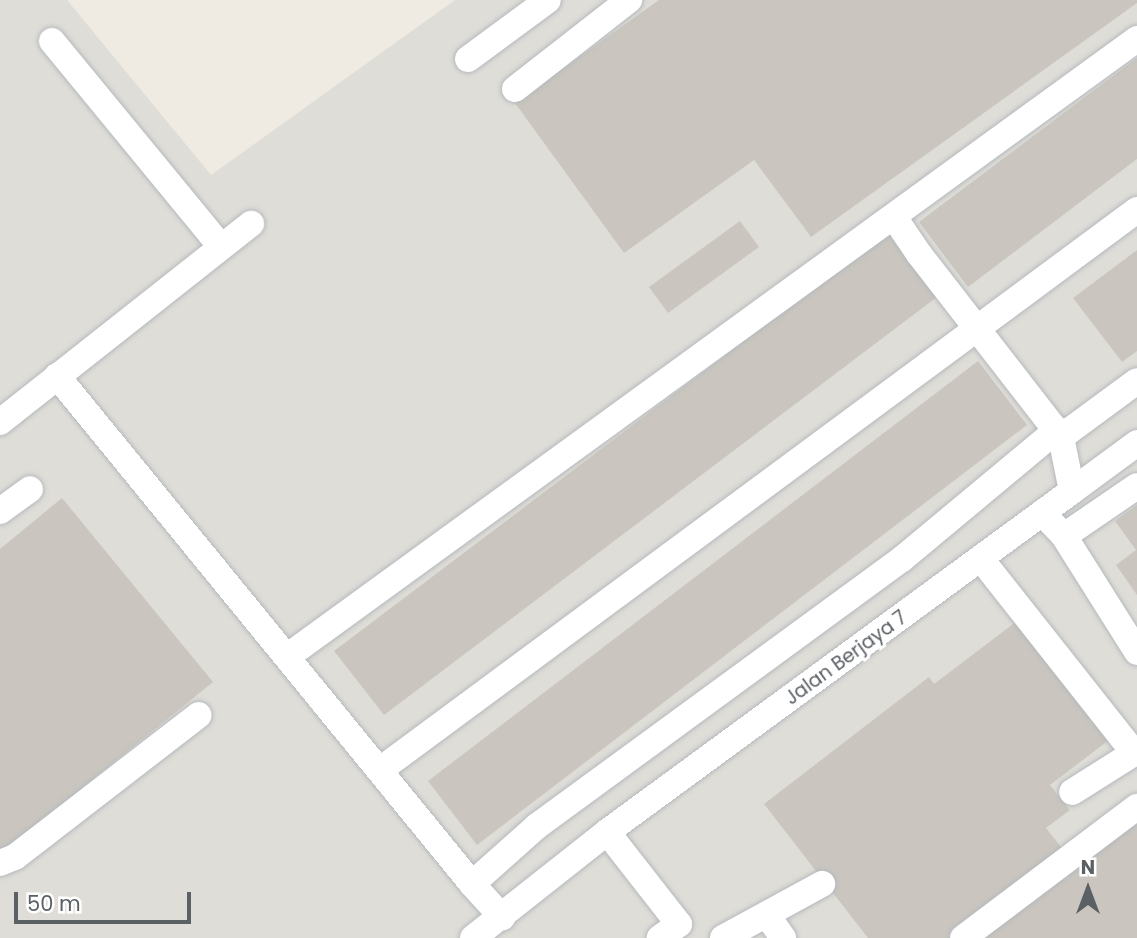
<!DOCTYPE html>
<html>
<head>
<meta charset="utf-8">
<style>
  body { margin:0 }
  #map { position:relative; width:1137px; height:938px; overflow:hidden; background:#efebe2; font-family:Poppins,sans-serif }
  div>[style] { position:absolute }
  .industrial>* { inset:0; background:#dfddd7 }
  .building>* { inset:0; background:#cac6bf }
  .roads { filter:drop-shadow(0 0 2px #b5b9be) drop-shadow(0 0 2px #b5b9be) }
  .minor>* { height:26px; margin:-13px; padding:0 13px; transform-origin:13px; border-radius:13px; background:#fff }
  span { translate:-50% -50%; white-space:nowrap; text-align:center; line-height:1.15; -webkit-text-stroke:6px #fff; paint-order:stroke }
  .street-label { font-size:19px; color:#5b6065 }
  .north { position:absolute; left:1053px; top:854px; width:70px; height:70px; -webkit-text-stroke:5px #fff; paint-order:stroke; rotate:0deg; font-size:19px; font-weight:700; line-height:28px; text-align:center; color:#5b6065 }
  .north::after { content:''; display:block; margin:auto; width:24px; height:32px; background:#5b6065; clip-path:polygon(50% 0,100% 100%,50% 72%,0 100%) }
  .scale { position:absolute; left:14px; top:892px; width:177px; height:32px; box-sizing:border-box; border:4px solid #5b6065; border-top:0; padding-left:9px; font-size:21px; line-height:24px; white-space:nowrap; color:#5b6065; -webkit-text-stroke:5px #fff; paint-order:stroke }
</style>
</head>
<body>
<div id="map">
  <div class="industrial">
    <i style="clip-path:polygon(0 0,67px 0,211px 175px,455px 0,1137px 0,1137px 938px,0 938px)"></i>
  </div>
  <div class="building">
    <i style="clip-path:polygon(659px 0,1137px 0,1137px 3px,811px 237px,754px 160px,624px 253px,515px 103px)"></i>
    <i style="clip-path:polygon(1137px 58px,1137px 159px,968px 287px,919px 222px)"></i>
    <i style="clip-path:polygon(740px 221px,759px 247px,668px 313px,649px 287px)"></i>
    <i style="clip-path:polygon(887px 233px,937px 297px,384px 715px,334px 651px)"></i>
    <i style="clip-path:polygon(1137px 250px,1137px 351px,1122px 362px,1073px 298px)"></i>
    <i style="clip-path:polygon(978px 361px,1027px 425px,477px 845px,428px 781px)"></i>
    <i style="clip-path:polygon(62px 498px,213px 682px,3px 852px,0 848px,0 549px)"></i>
    <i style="clip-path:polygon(1137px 505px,1137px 595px,1116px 565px,1136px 550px,1115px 521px)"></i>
    <i style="clip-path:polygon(1017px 621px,1109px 740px,1050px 785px,1070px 810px,1046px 828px,1065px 852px,952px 938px,868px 938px,764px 804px,929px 677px,934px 684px)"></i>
    <i style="clip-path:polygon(1137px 822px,1137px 938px,983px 938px)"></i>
  </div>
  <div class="roads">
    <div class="minor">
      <i style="left:52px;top:41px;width:266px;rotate:50.6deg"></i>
      <i style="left:468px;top:59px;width:99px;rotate:-36.4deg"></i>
      <i style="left:515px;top:89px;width:145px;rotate:-38deg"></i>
      <i style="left:894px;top:217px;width:45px;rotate:56deg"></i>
      <i style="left:919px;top:254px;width:232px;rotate:52.2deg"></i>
      <i style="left:57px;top:376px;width:656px;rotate:50.75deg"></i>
      <i style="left:472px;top:884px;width:45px;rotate:47.7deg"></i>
      <i style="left:0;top:422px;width:320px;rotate:-38.3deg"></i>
      <i style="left:1072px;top:491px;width:81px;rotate:-36.4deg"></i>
      <i style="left:0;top:511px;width:37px;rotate:-36deg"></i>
      <i style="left:1042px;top:513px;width:32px;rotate:46deg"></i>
      <i style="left:1064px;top:536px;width:137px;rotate:57.8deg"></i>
      <i style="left:1064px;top:536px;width:88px;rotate:-34.4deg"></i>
      <i style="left:981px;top:559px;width:247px;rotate:51.7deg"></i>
      <i style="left:1134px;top:753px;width:73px;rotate:147.8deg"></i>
      <i style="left:288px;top:656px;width:1050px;rotate:-36.01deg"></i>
      <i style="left:380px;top:770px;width:942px;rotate:-36.49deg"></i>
      <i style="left:607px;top:832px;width:117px;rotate:52deg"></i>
      <i style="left:679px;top:924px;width:24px;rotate:144deg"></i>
      <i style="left:0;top:863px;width:16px;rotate:-22deg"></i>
      <i style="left:15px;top:857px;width:232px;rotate:-37.7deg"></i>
      <i style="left:472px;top:884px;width:87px;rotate:-41.7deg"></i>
      <i style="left:537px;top:826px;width:452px;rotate:-36.2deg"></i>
      <i style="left:902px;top:559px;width:202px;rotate:-39.8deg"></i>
      <i style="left:767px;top:915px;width:28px;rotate:55deg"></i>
      <i style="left:473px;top:938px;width:171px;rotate:-38.3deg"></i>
      <i style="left:607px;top:832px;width:577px;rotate:-36.25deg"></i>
      <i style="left:1072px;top:491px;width:55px;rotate:-101.5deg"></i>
      <i style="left:1061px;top:437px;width:94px;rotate:-36.4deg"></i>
      <i style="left:723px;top:938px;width:113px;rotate:-28.6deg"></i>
      <i style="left:963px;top:938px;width:218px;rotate:-37deg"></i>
    </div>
  </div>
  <div class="street-label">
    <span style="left:846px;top:658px;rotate:-36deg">Jalan Berjaya 7</span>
  </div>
  <div class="north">N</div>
  <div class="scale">50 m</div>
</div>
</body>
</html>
